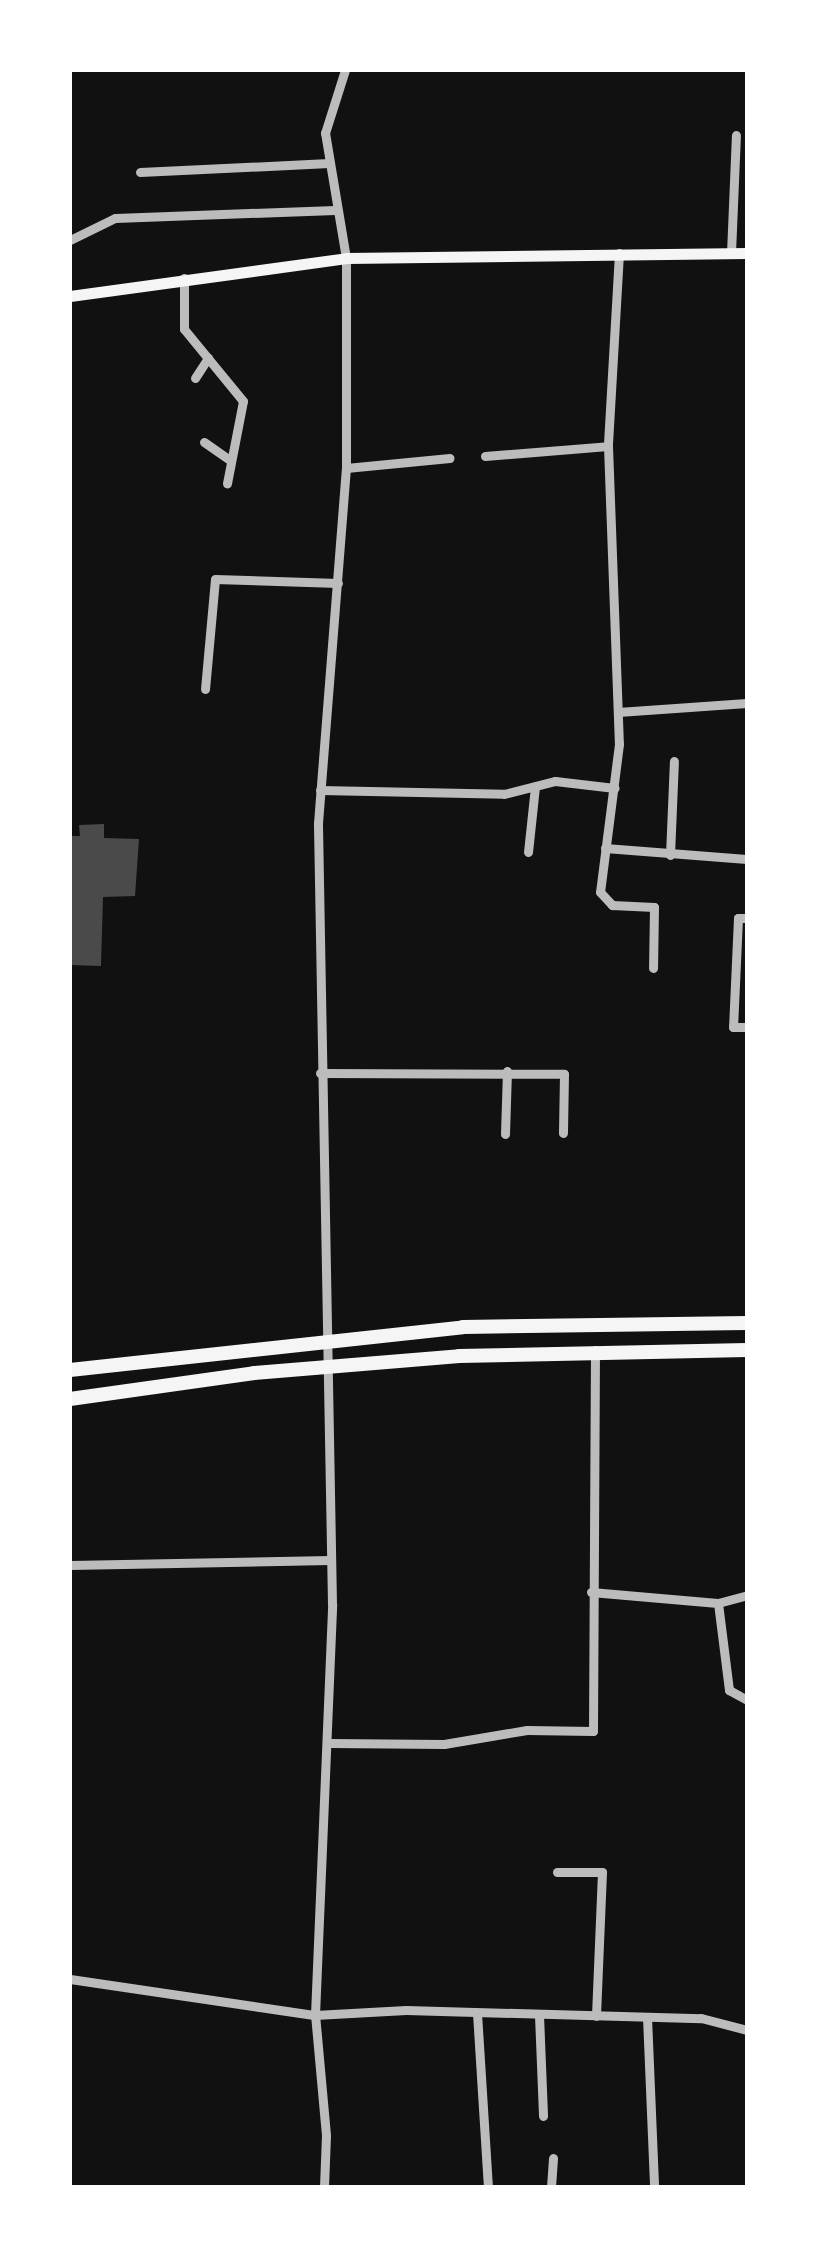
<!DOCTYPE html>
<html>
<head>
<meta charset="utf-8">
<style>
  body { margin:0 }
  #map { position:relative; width:817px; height:2257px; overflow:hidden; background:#111; font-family:"Sofia Sans Condensed",sans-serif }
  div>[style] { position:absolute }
  .building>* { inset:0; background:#4a4a4a }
  .minor>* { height:9px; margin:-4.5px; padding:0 4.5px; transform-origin:4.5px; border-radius:4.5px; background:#bcbcbc }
  .secondary>* { height:11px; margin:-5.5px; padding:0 5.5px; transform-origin:5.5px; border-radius:5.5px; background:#f5f5f5 }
  .trunk>* { height:14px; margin:-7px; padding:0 7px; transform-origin:7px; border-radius:7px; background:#f5f5f5 }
  span { translate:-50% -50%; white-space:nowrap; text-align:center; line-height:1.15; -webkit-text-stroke:10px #fff; paint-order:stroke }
  .frame { position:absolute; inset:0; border:72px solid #fff; pointer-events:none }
</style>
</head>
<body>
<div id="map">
  <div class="building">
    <i style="clip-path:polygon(104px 824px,104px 838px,139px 839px,135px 896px,103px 897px,101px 966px,70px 965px,70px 836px,80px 836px,79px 825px)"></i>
  </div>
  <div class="minor">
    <i style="left:140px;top:172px;width:189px;rotate:-2.7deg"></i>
    <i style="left:70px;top:240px;width:50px;rotate:-26.1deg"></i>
    <i style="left:115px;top:218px;width:220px;rotate:-2.1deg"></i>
    <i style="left:619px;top:253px;width:193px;rotate:93.3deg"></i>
    <i style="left:608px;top:446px;width:298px;rotate:87.9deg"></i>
    <i style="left:619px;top:744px;width:149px;rotate:97.3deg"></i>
    <i style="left:600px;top:892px;width:18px;rotate:47deg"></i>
    <i style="left:612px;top:905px;width:42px;rotate:2.7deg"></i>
    <i style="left:654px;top:907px;width:61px;rotate:90.9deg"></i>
    <i style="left:731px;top:253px;width:118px;rotate:-87.6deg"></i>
    <i style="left:184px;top:278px;width:51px;rotate:90deg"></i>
    <i style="left:184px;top:329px;width:93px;rotate:50.7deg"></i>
    <i style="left:243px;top:401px;width:84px;rotate:101deg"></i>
    <i style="left:195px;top:378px;width:24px;rotate:-57deg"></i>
    <i style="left:204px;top:442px;width:33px;rotate:35deg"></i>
    <i style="left:485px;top:456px;width:123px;rotate:-4.6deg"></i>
    <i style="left:346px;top:468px;width:104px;rotate:-5.5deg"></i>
    <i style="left:205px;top:689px;width:110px;rotate:-84.8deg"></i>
    <i style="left:215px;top:579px;width:123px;rotate:1.9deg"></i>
    <i style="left:618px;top:712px;width:129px;rotate:-4deg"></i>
    <i style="left:320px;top:790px;width:184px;rotate:1.2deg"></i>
    <i style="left:504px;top:794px;width:53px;rotate:-14.3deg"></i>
    <i style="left:555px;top:781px;width:60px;rotate:6.7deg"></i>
    <i style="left:605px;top:848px;width:142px;rotate:4.4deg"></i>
    <i style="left:528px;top:852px;width:66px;rotate:-83.9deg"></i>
    <i style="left:670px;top:855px;width:94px;rotate:-87.6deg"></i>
    <i style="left:747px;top:918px;width:9px;rotate:180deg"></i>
    <i style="left:738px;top:918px;width:109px;rotate:92.6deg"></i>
    <i style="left:733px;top:1027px;width:14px"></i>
    <i style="left:320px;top:1073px;width:244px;rotate:0.2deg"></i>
    <i style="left:564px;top:1074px;width:59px;rotate:91deg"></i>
    <i style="left:505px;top:1134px;width:63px;rotate:-88.2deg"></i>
    <i style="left:70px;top:1565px;width:260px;rotate:-1.1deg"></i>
    <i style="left:591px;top:1592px;width:127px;rotate:5deg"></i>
    <i style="left:718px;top:1603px;width:88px;rotate:82.8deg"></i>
    <i style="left:729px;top:1690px;width:21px;rotate:29deg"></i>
    <i style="left:718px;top:1603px;width:30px;rotate:-15deg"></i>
    <i style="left:329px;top:1743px;width:115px;rotate:0.5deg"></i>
    <i style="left:444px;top:1744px;width:84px;rotate:-9.6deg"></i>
    <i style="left:527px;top:1730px;width:66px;rotate:0.9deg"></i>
    <i style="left:593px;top:1731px;width:381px;rotate:-89.7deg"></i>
    <i style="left:557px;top:1872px;width:45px"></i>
    <i style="left:602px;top:1872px;width:144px;rotate:92.4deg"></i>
    <i style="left:70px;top:1979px;width:248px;rotate:8.4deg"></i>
    <i style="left:315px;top:2015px;width:91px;rotate:-3.1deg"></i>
    <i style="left:406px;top:2010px;width:295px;rotate:1.6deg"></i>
    <i style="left:701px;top:2018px;width:48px;rotate:14.6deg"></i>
    <i style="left:477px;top:2013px;width:174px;rotate:86.4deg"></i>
    <i style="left:539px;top:2015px;width:101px;rotate:87.7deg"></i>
    <i style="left:647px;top:2017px;width:170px;rotate:87.6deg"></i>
    <i style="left:324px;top:2187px;width:52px;rotate:-87.8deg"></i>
    <i style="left:326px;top:2135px;width:121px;rotate:-95.2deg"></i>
    <i style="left:315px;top:2015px;width:411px;rotate:-87.6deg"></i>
    <i style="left:332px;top:1604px;width:781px;rotate:-91.03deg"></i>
    <i style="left:318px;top:823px;width:356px;rotate:-85.5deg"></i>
    <i style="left:346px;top:468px;width:210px;rotate:-90deg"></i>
    <i style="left:346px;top:258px;width:127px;rotate:-99.5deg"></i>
    <i style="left:325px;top:133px;width:66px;rotate:-72.4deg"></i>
    <i style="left:551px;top:2187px;width:29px;rotate:-86deg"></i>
  </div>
  <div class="secondary">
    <i style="left:70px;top:296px;width:279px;rotate:-7.8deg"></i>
    <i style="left:346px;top:258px;width:401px;rotate:-0.7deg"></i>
  </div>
  <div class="trunk">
    <i style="left:70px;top:1370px;width:395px;rotate:-6.2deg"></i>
    <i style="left:463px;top:1327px;width:284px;rotate:-0.8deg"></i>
    <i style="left:70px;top:1399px;width:186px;rotate:-8deg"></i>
    <i style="left:254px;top:1373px;width:206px;rotate:-4.7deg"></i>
    <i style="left:459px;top:1356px;width:288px;rotate:-1.2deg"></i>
  </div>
  <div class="frame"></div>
</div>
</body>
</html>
